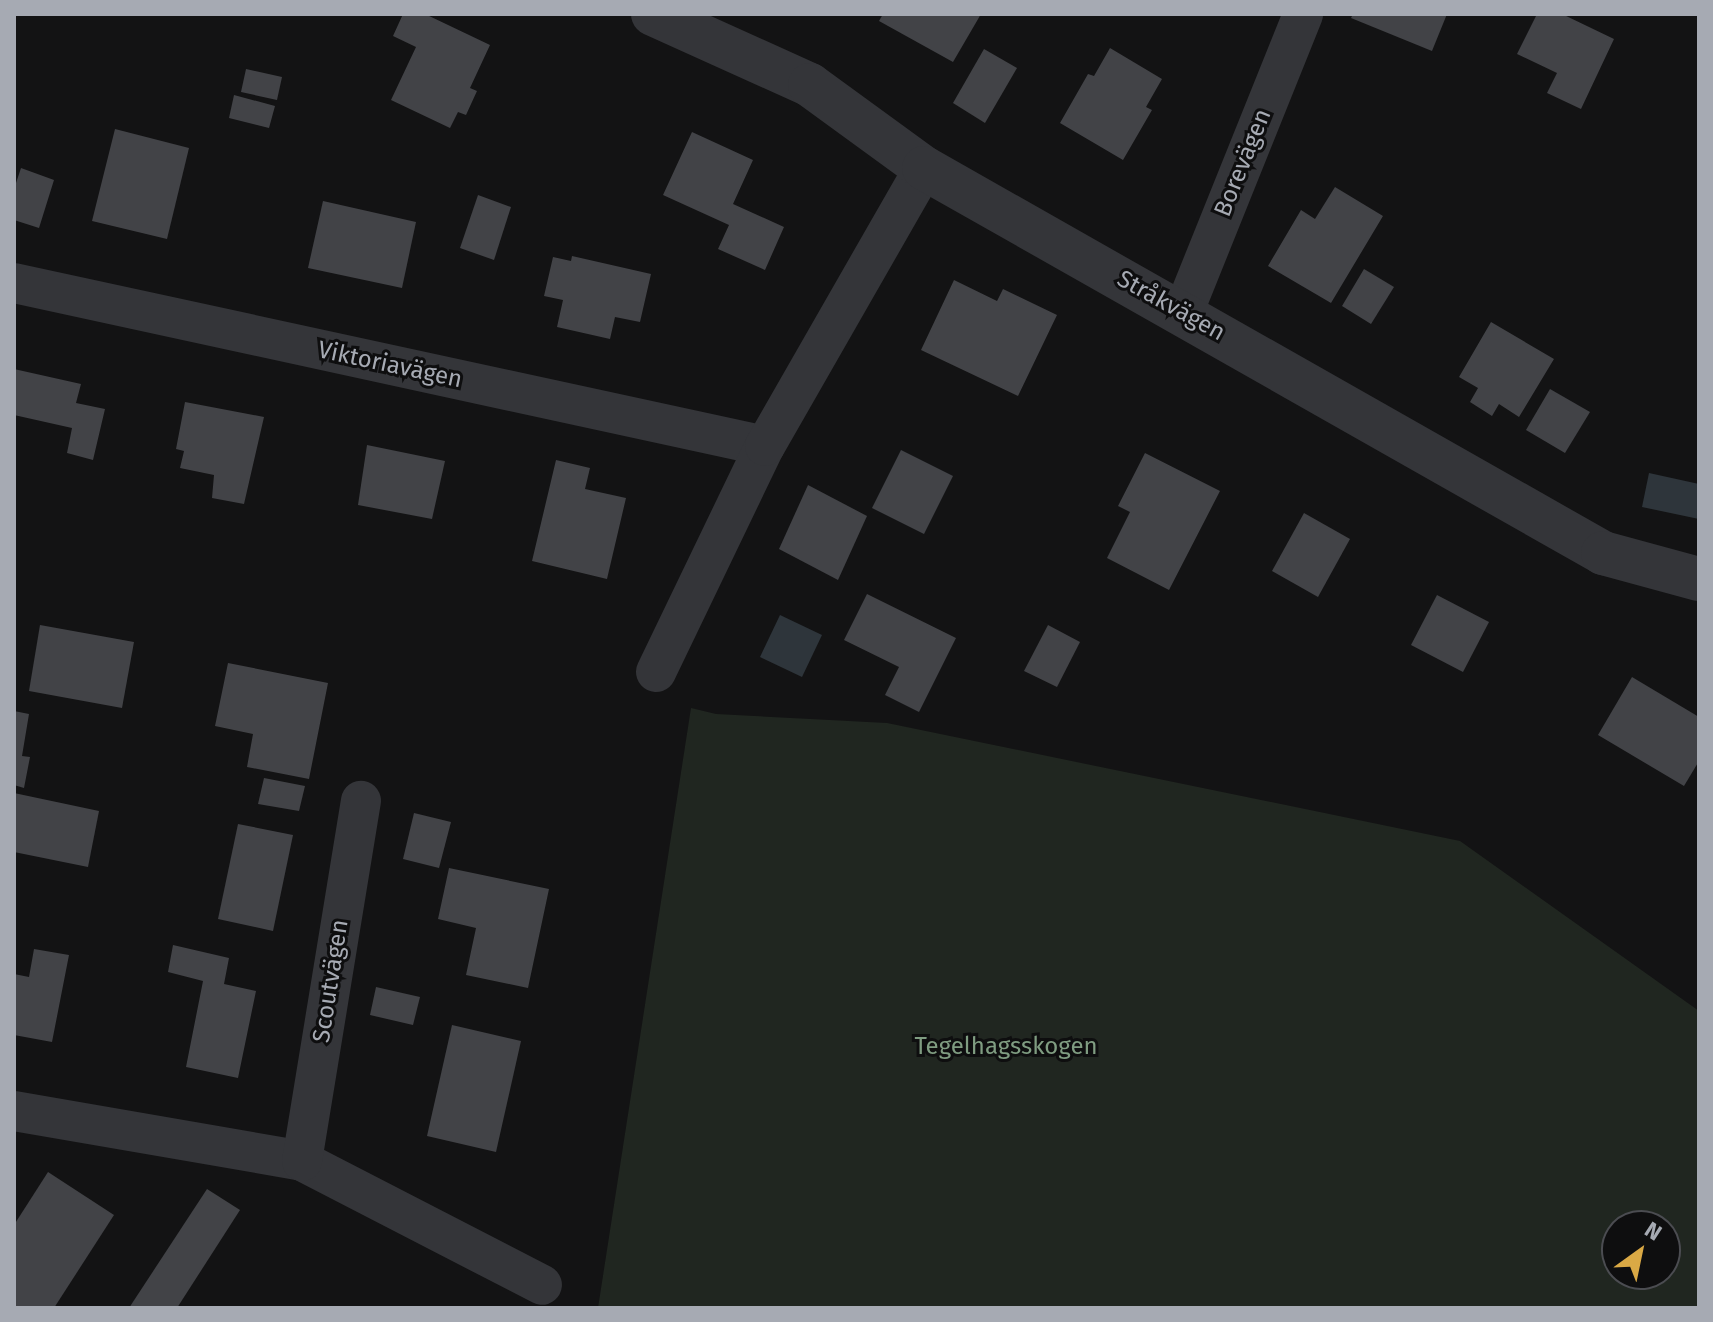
<!DOCTYPE html>
<html>
<head>
<meta charset="utf-8">
<style>
  body { margin:0 }
  #map { position:relative; width:1713px; height:1322px; overflow:hidden; background:#131314; font-family:"Fira Sans",sans-serif }
  div>[style] { position:absolute }
  .green>* { inset:0; background:#202620 }
  .water>* { inset:0; background:#2e353b }
  .building>* { inset:0; background:#424347 }
  .minor>* { height:40px; margin:-20px; padding:0 20px; transform-origin:20px; border-radius:20px; background:#343539 }
  .tertiary>* { height:44px; margin:-22px; padding:0 22px; transform-origin:22px; border-radius:22px; background:#343539 }
  span { translate:-50% -50%; white-space:nowrap; text-align:center; line-height:1.15; -webkit-text-stroke:6px #0e0e0f; paint-order:stroke }
  .street-label { font-size:24px; color:#a6aab3 }
  .park-label { font-size:24px; color:#7f9c81 }
  .frame { position:absolute; inset:0; border:16px solid #a6aab3; pointer-events:none }
  .north { position:absolute; left:1601px; top:1210px; width:80px; height:80px; box-sizing:border-box; background:#0e0e0f; border:2px solid #4b4c51; border-radius:50%; rotate:33deg; font-size:22px; font-weight:700; line-height:32px; text-align:center; color:#a6aab3 }
  .north::after { content:''; display:block; margin:auto; width:28px; height:36px; background:#daa945; clip-path:polygon(50% 0,100% 100%,50% 72%,0 100%) }
</style>
</head>
<body>
<div id="map">
  <div class="green">
    <i style="clip-path:polygon(evenodd,691px 708px,716px 714px,887px 723px,1460px 841px,1699px 1011px,1699px 1308px,598px 1308px,691px 708px,1617px 1226px,1665px 1226px,1665px 1274px,1617px 1274px,1617px 1226px)"></i>
  </div>
  <div class="water">
    <i style="clip-path:polygon(1649px 473px,1699px 484px,1699px 519px,1642px 507px)"></i>
    <i style="clip-path:polygon(780px 615px,822px 635px,802px 677px,760px 657px)"></i>
  </div>
  <div class="building">
    <i style="clip-path:polygon(403px 14px,425px 14px,490px 45px,470px 88px,477px 91px,466px 115px,458px 112px,450px 128px,391px 100px,416px 47px,393px 36px)"></i>
    <i style="clip-path:polygon(883px 14px,981px 14px,953px 62px,879px 21px)"></i>
    <i style="clip-path:polygon(1353px 14px,1447px 14px,1432px 51px,1351px 18px)"></i>
    <i style="clip-path:polygon(1537px 14px,1562px 14px,1614px 39px,1581px 109px,1547px 93px,1557px 73px,1517px 54px)"></i>
    <i style="clip-path:polygon(1110px 48px,1162px 79px,1146px 107px,1152px 110px,1123px 160px,1060px 123px,1088px 74px,1094px 76px)"></i>
    <i style="clip-path:polygon(984px 49px,1017px 68px,985px 123px,953px 103px)"></i>
    <i style="clip-path:polygon(246px 69px,282px 77px,277px 100px,241px 92px)"></i>
    <i style="clip-path:polygon(234px 95px,275px 106px,269px 128px,229px 118px)"></i>
    <i style="clip-path:polygon(115px 129px,189px 148px,167px 239px,92px 221px)"></i>
    <i style="clip-path:polygon(692px 132px,753px 160px,733px 204px,784px 227px,765px 270px,718px 249px,729px 225px,663px 195px)"></i>
    <i style="clip-path:polygon(21px 168px,54px 180px,39px 228px,14px 220px,14px 189px)"></i>
    <i style="clip-path:polygon(1335px 187px,1383px 216px,1331px 303px,1268px 266px,1301px 210px,1315px 219px)"></i>
    <i style="clip-path:polygon(478px 195px,511px 207px,494px 260px,460px 248px)"></i>
    <i style="clip-path:polygon(323px 201px,416px 222px,402px 288px,308px 268px)"></i>
    <i style="clip-path:polygon(572px 256px,651px 274px,640px 322px,615px 317px,610px 339px,557px 327px,563px 300px,544px 296px,553px 257px,571px 261px)"></i>
    <i style="clip-path:polygon(1364px 269px,1394px 287px,1371px 324px,1342px 306px)"></i>
    <i style="clip-path:polygon(954px 280px,997px 301px,1003px 289px,1057px 315px,1018px 396px,921px 350px)"></i>
    <i style="clip-path:polygon(1491px 322px,1554px 359px,1519px 417px,1499px 404px,1492px 416px,1470px 402px,1478px 388px,1459px 377px)"></i>
    <i style="clip-path:polygon(14px 369px,81px 384px,76px 403px,105px 409px,93px 460px,67px 453px,72px 428px,14px 415px)"></i>
    <i style="clip-path:polygon(1550px 389px,1590px 412px,1565px 453px,1526px 430px)"></i>
    <i style="clip-path:polygon(185px 402px,264px 417px,244px 504px,212px 498px,214px 475px,180px 468px,184px 451px,176px 449px)"></i>
    <i style="clip-path:polygon(367px 445px,445px 461px,432px 519px,358px 505px)"></i>
    <i style="clip-path:polygon(901px 450px,953px 476px,924px 534px,872px 508px)"></i>
    <i style="clip-path:polygon(1145px 453px,1220px 491px,1169px 590px,1107px 558px,1130px 512px,1118px 506px)"></i>
    <i style="clip-path:polygon(556px 460px,590px 468px,585px 489px,626px 498px,607px 579px,532px 561px)"></i>
    <i style="clip-path:polygon(808px 485px,867px 516px,838px 580px,779px 549px)"></i>
    <i style="clip-path:polygon(1304px 513px,1350px 539px,1318px 597px,1272px 571px)"></i>
    <i style="clip-path:polygon(867px 594px,956px 638px,919px 712px,885px 695px,899px 667px,844px 640px)"></i>
    <i style="clip-path:polygon(1437px 595px,1489px 622px,1463px 672px,1411px 645px)"></i>
    <i style="clip-path:polygon(40px 625px,134px 642px,122px 708px,29px 691px)"></i>
    <i style="clip-path:polygon(1048px 625px,1080px 642px,1057px 687px,1024px 671px)"></i>
    <i style="clip-path:polygon(228px 663px,328px 683px,309px 779px,247px 767px,253px 734px,215px 726px)"></i>
    <i style="clip-path:polygon(1632px 677px,1699px 717px,1699px 761px,1684px 786px,1598px 735px)"></i>
    <i style="clip-path:polygon(14px 711px,29px 714px,22px 756px,30px 757px,24px 788px,14px 785px)"></i>
    <i style="clip-path:polygon(264px 778px,305px 786px,299px 811px,258px 804px)"></i>
    <i style="clip-path:polygon(14px 793px,99px 811px,88px 867px,14px 852px)"></i>
    <i style="clip-path:polygon(414px 813px,451px 822px,439px 868px,403px 859px)"></i>
    <i style="clip-path:polygon(238px 824px,293px 835px,273px 931px,218px 919px)"></i>
    <i style="clip-path:polygon(449px 868px,549px 889px,528px 988px,466px 975px,476px 928px,438px 919px)"></i>
    <i style="clip-path:polygon(173px 945px,229px 958px,224px 984px,256px 991px,238px 1078px,186px 1067px,203px 981px,168px 972px)"></i>
    <i style="clip-path:polygon(34px 949px,69px 955px,52px 1042px,14px 1035px,14px 974px,29px 977px)"></i>
    <i style="clip-path:polygon(376px 987px,420px 997px,413px 1025px,370px 1015px)"></i>
    <i style="clip-path:polygon(452px 1025px,521px 1041px,496px 1152px,427px 1136px)"></i>
    <i style="clip-path:polygon(48px 1172px,114px 1215px,54px 1308px,14px 1308px,14px 1225px)"></i>
    <i style="clip-path:polygon(207px 1189px,240px 1210px,177px 1308px,129px 1308px)"></i>
  </div>
  <div class="minor">
    <i style="left:14px;top:283px;width:768px;rotate:12.25deg"></i>
    <i style="left:1183px;top:313px;width:322px;rotate:-68.1deg"></i>
    <i style="left:656px;top:672px;width:251px;rotate:-64.3deg"></i>
    <i style="left:765px;top:446px;width:320px;rotate:-60.2deg"></i>
    <i style="left:14px;top:1111px;width:292px;rotate:9.8deg"></i>
    <i style="left:302px;top:1161px;width:270px;rotate:27.3deg"></i>
    <i style="left:302px;top:1161px;width:365px;rotate:-80.7deg"></i>
  </div>
  <div class="tertiary">
    <i style="left:653px;top:14px;width:172px;rotate:24.3deg"></i>
    <i style="left:810px;top:85px;width:141px;rotate:36.1deg"></i>
    <i style="left:924px;top:168px;width:781px;rotate:29.55deg"></i>
    <i style="left:1603px;top:553px;width:99px;rotate:15.2deg"></i>
  </div>
  <div class="street-label">
    <span style="left:1243px;top:163px;rotate:-68deg">Borevägen</span>
    <span style="left:1171px;top:306px;rotate:29deg">Stråkvägen</span>
    <span style="left:390px;top:365px;rotate:12deg">Viktoriavägen</span>
    <span style="left:331px;top:981px;rotate:-81deg">Scoutvägen</span>
  </div>
  <div class="park-label">
    <span style="left:1006px;top:1047px">Tegelhagsskogen</span>
  </div>
  <div class="frame"></div>
  <div class="north">N</div>
</div>
</body>
</html>
